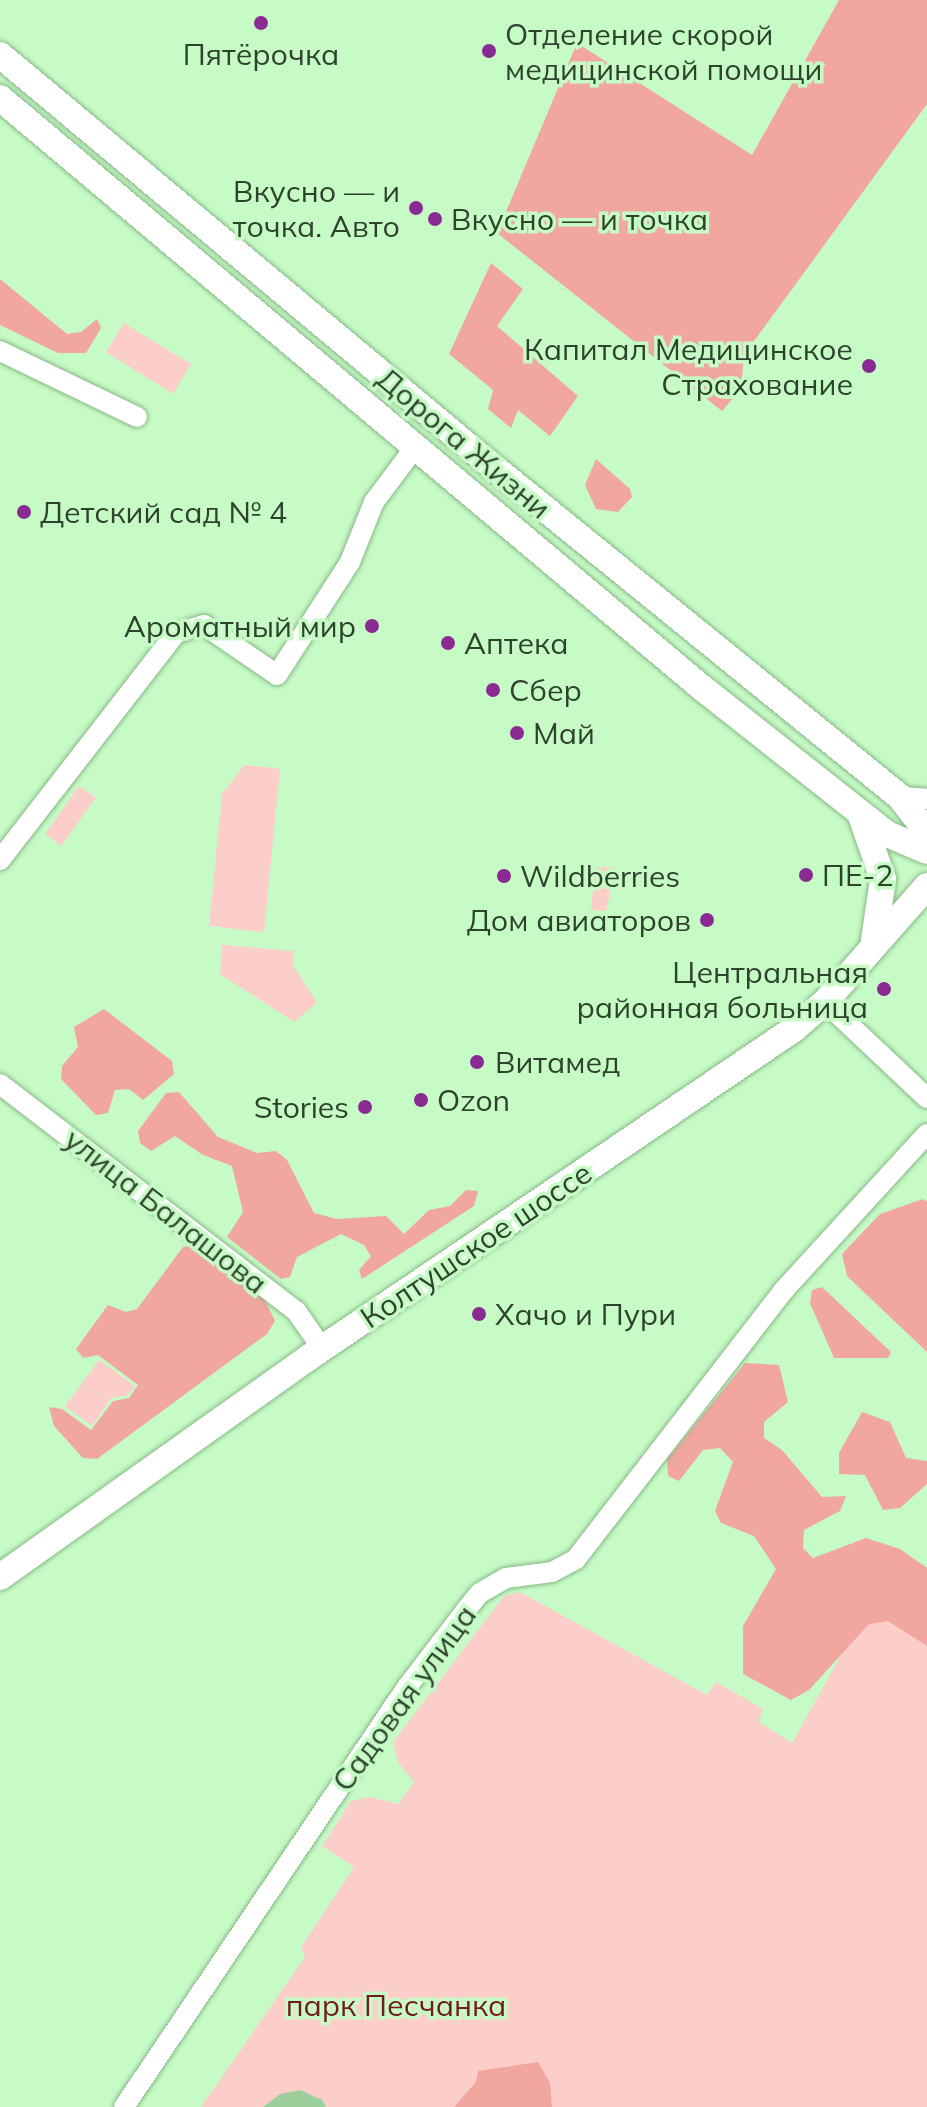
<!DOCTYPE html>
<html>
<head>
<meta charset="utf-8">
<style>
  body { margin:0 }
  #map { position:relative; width:927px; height:2107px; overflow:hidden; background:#c7fbc6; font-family:Mulish,sans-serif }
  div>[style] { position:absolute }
  .green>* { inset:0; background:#fbceca }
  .forest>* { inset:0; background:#f1a6a0 }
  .water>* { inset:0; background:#9cd09b }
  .roads { filter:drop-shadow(0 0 2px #87b886) drop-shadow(0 0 2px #87b886) }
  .minor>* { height:20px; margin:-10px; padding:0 10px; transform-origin:10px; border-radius:10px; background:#fff }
  .major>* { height:26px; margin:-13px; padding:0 13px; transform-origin:13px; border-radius:13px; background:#fff }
  .dots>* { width:22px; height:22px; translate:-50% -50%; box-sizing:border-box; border:4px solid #c7fbc6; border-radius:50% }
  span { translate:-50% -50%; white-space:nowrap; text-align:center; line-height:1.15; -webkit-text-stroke:7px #c7fbc6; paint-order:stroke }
  .poi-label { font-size:30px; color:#2e432e }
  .left { translate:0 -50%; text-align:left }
  .right { translate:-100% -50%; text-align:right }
  .street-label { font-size:30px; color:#2e432e }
  .park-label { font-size:30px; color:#721b1d }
</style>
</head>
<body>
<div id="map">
  <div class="green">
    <i style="clip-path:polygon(124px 323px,191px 364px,173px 394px,106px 352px)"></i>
    <i style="clip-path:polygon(244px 765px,280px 769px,264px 932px,209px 926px,222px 794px)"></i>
    <i style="clip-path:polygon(79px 786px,96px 798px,61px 846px,45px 834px)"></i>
    <i style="clip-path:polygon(595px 867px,616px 868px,606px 911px,591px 910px)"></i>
    <i style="clip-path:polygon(222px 945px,294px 951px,293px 965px,317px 1003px,294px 1022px,220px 974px)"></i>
    <i style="clip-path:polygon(99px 1360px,135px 1386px,127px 1396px,111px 1398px,92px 1426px,65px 1406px)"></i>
    <i style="clip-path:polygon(900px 1549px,927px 1568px,927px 2107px,201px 2107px,305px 1957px,301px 1947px,354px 1867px,322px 1846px,351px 1801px,370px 1797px,398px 1804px,405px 1795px,414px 1782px,398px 1762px,393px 1742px,504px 1596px,520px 1592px,707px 1695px,716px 1682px,763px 1709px,759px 1722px,792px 1743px)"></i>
  </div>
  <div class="forest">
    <i style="clip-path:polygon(839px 0,927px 0,927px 104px,744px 355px,741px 389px,722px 411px,497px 233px,577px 43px,752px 155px)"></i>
    <i style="clip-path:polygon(491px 263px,523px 289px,497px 326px,578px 396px,550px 436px,518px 410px,511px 428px,488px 409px,493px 390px,449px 354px)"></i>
    <i style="clip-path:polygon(0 279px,67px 334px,81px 332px,97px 319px,101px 328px,86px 353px,58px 353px,0 325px)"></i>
    <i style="clip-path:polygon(596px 459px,630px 489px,632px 497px,618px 512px,596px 509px,585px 485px)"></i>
    <i style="clip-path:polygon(104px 1009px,172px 1061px,174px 1074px,143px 1100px,129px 1089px,115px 1090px,108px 1113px,96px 1115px,61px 1079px,62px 1066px,78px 1047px,74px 1027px)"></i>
    <i style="clip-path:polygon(179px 1092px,218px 1137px,257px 1153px,276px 1151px,287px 1160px,314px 1213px,337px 1219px,386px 1216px,404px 1234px,429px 1210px,450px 1206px,466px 1190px,478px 1191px,474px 1206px,362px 1279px,359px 1270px,371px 1256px,364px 1245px,341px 1234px,297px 1257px,290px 1277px,281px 1279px,227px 1237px,243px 1212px,232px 1166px,203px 1155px,175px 1136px,151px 1151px,140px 1143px,138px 1131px,166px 1093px)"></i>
    <i style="clip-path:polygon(923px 1199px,927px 1201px,927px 1352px,847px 1276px,842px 1254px,880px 1214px)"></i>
    <i style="clip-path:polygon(196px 1245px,264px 1298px,275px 1321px,267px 1334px,97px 1459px,83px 1458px,54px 1426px,49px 1407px,62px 1409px,91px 1430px,113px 1401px,129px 1398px,138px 1385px,98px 1355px,83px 1358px,76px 1349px,108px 1305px,126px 1312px,137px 1309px,183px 1247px)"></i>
    <i style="clip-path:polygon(822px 1287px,891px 1352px,888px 1358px,834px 1358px,810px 1303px,812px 1290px)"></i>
    <i style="clip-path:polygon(745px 1363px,779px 1365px,788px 1402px,764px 1422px,764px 1438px,782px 1450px,822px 1497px,846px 1496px,840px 1511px,804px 1530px,803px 1548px,813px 1558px,866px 1538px,900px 1549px,927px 1568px,927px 1646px,888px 1621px,869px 1624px,809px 1690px,791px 1700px,743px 1674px,743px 1626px,776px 1569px,754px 1536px,721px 1523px,715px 1511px,733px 1462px,720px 1448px,703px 1450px,679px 1481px,668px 1476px,667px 1459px)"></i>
    <i style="clip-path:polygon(862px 1412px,890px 1422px,906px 1458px,927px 1461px,927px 1484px,900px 1508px,883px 1510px,865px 1475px,839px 1474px,839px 1453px)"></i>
    <i style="clip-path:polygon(538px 2062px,550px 2083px,552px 2107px,454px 2107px,476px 2082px,478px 2071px)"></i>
  </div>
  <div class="water">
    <i style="clip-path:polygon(300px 2090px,322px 2100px,326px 2107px,263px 2107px,280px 2094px)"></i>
  </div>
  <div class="roads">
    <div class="minor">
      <i style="left:0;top:351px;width:152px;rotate:25.7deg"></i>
      <i style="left:900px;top:797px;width:27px;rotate:4deg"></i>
      <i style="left:0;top:860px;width:287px;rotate:-52.2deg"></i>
      <i style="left:176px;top:633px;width:29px;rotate:-16deg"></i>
      <i style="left:204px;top:625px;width:88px;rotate:34.4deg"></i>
      <i style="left:277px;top:675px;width:135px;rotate:-57.1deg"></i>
      <i style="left:350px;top:562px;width:65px;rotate:-68.2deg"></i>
      <i style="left:374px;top:502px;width:65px;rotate:-53.1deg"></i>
      <i style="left:825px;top:1002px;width:140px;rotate:43.3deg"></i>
      <i style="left:0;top:1084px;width:373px;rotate:37.5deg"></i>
      <i style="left:296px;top:1311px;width:45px;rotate:54.9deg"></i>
      <i style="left:124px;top:2107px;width:506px;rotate:-56.03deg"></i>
      <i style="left:407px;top:1687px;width:97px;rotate:-52.5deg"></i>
      <i style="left:466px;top:1610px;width:22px;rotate:-51deg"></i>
      <i style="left:480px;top:1593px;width:30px;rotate:-30deg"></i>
      <i style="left:506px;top:1578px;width:46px;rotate:-7.4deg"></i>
      <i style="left:552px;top:1572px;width:27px;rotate:-28deg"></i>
      <i style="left:576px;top:1559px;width:339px;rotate:-52.3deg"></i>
      <i style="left:783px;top:1291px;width:213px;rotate:-47.5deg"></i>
    </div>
    <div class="major">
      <i style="left:0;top:55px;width:633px;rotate:39.88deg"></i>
      <i style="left:486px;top:461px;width:533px;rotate:39.06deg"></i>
      <i style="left:900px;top:797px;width:44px;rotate:52.4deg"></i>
      <i style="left:0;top:98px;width:916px;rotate:40.04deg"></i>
      <i style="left:701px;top:687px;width:237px;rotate:38.3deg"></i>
      <i style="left:887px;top:834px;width:43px;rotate:23deg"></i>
      <i style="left:861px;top:816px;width:67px;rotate:70.8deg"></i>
      <i style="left:883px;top:879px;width:69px;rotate:98.4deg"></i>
      <i style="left:0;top:1577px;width:378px;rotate:-35.4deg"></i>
      <i style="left:308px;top:1358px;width:587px;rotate:-34.1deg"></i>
      <i style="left:794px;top:1029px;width:41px;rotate:-41.1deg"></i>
      <i style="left:825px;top:1002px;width:154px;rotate:-48.7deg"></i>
    </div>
  </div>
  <div class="dots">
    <i style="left:261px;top:23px;background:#8a2a93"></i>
    <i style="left:489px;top:51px;background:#8a2a93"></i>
    <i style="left:416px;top:208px;background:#8a2a93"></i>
    <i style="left:435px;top:219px;background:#8a2a93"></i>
    <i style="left:869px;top:366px;background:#8a2a93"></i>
    <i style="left:24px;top:512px;background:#8a2a93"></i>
    <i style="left:372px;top:626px;background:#8a2a93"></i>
    <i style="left:448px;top:643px;background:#8a2a93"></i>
    <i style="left:493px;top:690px;background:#8a2a93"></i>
    <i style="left:517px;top:733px;background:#8a2a93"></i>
    <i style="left:806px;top:875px;background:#8a2a93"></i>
    <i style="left:504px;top:876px;background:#8a2a93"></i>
    <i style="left:707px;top:920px;background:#8a2a93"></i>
    <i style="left:884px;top:989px;background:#8a2a93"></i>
    <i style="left:477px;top:1062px;background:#8a2a93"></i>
    <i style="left:421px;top:1100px;background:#8a2a93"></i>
    <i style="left:365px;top:1107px;background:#8a2a93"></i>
    <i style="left:479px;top:1314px;background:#8a2a93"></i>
  </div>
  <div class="poi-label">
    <span class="left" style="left:505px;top:51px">Отделение скорой<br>медицинской помощи</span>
    <span style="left:261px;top:54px">Пятёрочка</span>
    <span class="right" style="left:400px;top:208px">Вкусно — и<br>точка. Авто</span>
    <span class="left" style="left:451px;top:219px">Вкусно — и точка</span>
    <span class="right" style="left:853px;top:366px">Капитал Медицинское<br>Страхование</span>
    <span class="left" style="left:40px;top:512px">Детский сад № 4</span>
    <span class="right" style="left:356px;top:626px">Ароматный мир</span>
    <span class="left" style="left:464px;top:643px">Аптека</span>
    <span class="left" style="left:509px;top:690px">Сбер</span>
    <span class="left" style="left:533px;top:733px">Май</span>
    <span class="left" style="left:822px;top:875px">ПЕ-2</span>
    <span class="left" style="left:520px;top:876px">Wildberries</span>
    <span class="right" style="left:691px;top:920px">Дом авиаторов</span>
    <span class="right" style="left:868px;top:989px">Центральная<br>районная больница</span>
    <span class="left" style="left:495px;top:1062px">Витамед</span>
    <span class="left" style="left:437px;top:1100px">Ozon</span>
    <span class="right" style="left:349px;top:1107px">Stories</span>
    <span class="left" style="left:495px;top:1314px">Хачо и Пури</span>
  </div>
  <div class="street-label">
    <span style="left:464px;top:443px;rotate:40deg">Дорога Жизни</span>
    <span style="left:166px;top:1211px;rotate:38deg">улица Балашова</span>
    <span style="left:476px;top:1245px;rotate:-34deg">Колтушское шоссе</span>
    <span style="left:404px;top:1698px;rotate:-54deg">Садовая улица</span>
  </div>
  <div class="park-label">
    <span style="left:396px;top:2005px">парк Песчанка</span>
  </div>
</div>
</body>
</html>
